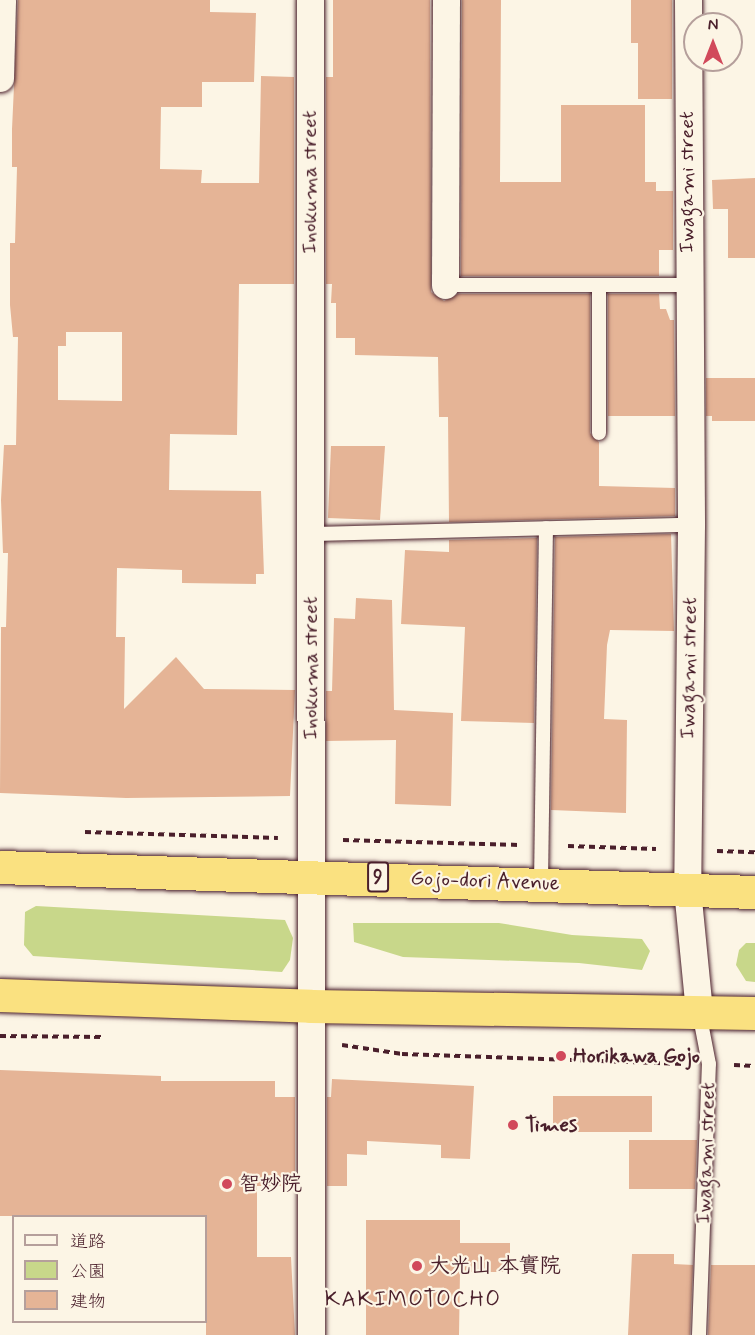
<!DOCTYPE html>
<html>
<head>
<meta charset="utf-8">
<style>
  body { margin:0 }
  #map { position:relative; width:755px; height:1335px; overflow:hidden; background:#fcf5e5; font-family:Mynerve,"Klee One",sans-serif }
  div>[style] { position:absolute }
  .green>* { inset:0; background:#c8d78a }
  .building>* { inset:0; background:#e5b496 }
  .path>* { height:4px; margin-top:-2px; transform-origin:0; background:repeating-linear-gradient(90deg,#4a1f2b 0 6px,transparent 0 10.5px) }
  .roads { filter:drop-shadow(0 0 2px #4a1f2b) drop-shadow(0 0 2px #4a1f2b) }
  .lane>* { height:14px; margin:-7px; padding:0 7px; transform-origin:7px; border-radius:7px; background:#fcf5e5 }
  .street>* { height:27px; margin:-13.5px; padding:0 13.5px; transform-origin:13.5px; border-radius:13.5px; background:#fcf5e5 }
  .highway>* { height:33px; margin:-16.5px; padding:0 16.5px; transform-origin:16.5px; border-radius:16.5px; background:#fae180 }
  .dots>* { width:16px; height:16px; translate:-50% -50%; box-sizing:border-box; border:3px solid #fcf5e5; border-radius:50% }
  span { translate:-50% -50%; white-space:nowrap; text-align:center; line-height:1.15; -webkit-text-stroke:4.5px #fcf5e5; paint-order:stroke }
  .shield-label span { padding:2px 4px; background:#fcf5e5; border:2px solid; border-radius:4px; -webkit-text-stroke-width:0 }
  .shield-label { font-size:20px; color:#4a1f2b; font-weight:700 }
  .street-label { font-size:21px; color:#4a1f2b }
  .poi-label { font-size:21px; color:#4a1f2b; font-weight:700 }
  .left { translate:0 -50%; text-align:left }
  .neighbourhood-label { font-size:22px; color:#4a1f2b; letter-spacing:1.5px }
  .legend { position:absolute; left:12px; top:1215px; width:195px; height:108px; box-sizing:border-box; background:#fcf5e5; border:2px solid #b59f9b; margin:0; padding:8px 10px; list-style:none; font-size:18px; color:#4a1f2b }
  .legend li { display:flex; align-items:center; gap:12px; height:30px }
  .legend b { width:30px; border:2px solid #b59f9b }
  .north { position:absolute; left:683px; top:12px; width:60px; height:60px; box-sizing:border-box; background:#fcf5e5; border:2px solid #b59f9b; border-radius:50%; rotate:0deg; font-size:16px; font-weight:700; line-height:24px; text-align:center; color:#4a1f2b }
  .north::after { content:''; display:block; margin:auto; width:21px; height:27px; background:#d1495b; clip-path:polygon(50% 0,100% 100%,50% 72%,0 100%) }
</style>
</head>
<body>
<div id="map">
  <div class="green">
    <i style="clip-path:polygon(36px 906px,285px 920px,293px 938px,290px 960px,282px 972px,33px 956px,24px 945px,25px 912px)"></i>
    <i style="clip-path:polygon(353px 923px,499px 923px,572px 935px,642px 939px,650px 951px,642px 970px,579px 963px,403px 957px,354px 942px)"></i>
    <i style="clip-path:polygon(746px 943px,755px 943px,755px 982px,746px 981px,736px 965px,739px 950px)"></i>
  </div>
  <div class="building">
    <i style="clip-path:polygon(evenodd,18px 0,210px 0,210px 12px,256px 13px,254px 82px,202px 82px,202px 107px,161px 107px,160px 169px,202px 170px,201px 183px,259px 183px,261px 76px,294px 77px,294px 284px,239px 284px,237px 435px,170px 434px,169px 490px,261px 491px,264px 574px,256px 574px,256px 584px,182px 583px,182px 570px,117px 568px,116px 637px,125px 637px,124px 709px,176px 657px,204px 689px,295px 690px,290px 796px,126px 798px,0 793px,1px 627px,6px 627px,8px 553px,3px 553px,1px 500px,4px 445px,16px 445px,18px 337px,13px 337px,10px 305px,10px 243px,15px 243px,17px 167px,12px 167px,12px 129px,18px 0,66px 332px,122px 332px,122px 401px,58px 400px,58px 346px,66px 346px,66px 332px)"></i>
    <i style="clip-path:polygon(333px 0,430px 0,431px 292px,444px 301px,458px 294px,590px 294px,590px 433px,599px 442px,599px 486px,675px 488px,675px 516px,449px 522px,448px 417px,439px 417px,438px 357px,355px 355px,355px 338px,336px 338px,336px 303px,331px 303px,332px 284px,326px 284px,326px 77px,333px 77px)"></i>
    <i style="clip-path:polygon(462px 0,501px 0,500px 182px,561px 182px,561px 105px,645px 105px,645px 182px,656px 182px,656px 191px,673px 191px,673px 250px,659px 250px,659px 276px,461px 276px)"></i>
    <i style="clip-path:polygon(631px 0,672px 0,672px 99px,638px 99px,638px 43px,631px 43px)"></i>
    <i style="clip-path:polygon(755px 178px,755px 258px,728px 258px,728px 209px,713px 209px,712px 180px)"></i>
    <i style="clip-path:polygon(608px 294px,659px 294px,660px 309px,666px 309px,670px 320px,674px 320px,675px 416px,608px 416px)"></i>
    <i style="clip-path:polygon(706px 378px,755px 378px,755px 421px,712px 421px,712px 416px,706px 416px)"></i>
    <i style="clip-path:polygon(331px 446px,385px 446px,380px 520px,328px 518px)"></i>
    <i style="clip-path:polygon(671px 534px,674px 631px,610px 630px,607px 645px,604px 719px,627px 720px,626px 813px,551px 810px,555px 537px)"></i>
    <i style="clip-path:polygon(537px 538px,534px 723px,461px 721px,465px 627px,401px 624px,405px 550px,449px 552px,449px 540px)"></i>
    <i style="clip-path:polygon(356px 598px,392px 600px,394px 710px,453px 713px,451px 806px,395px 804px,396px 740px,326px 741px,326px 691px,332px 691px,334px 618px,355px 619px)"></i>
    <i style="clip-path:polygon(0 1070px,161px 1076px,161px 1081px,275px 1081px,275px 1097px,295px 1097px,295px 1186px,257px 1186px,257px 1257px,291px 1257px,295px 1335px,206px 1335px,206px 1216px,0 1216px)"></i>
    <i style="clip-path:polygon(332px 1079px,474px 1086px,470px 1159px,441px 1158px,441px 1145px,367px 1141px,367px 1155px,347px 1154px,347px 1186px,327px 1186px,327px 1097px,331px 1097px)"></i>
    <i style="clip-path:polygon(553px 1096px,652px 1096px,652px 1132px,553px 1132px)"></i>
    <i style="clip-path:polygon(629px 1140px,697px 1140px,695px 1189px,629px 1189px)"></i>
    <i style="clip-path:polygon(366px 1220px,460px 1220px,460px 1243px,510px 1243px,510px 1272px,460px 1272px,459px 1335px,366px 1335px)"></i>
    <i style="clip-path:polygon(632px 1254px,674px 1254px,674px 1264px,693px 1265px,690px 1335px,628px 1335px)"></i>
    <i style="clip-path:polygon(711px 1265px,755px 1265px,755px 1335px,708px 1335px)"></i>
  </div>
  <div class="path">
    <i style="left:85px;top:832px;width:193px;rotate:1.8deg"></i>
    <i style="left:343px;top:840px;width:175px;rotate:1.6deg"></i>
    <i style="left:568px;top:846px;width:88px;rotate:2deg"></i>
    <i style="left:717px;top:851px;width:38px;rotate:2deg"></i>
    <i style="left:0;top:1036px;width:104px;rotate:0.6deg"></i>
    <i style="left:342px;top:1045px;width:61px;rotate:8.5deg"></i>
    <i style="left:402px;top:1054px;width:283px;rotate:2deg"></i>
    <i style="left:734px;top:1065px;width:21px;rotate:3deg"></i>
  </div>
  <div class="roads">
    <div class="lane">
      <i style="left:445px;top:285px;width:242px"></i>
      <i style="left:599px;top:285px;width:148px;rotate:90deg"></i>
      <i style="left:311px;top:534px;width:380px;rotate:-1.4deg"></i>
      <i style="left:541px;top:883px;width:355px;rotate:-89.2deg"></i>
      <i style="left:699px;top:1335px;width:271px;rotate:-87.9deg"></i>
      <i style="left:709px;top:1064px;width:53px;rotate:-100.9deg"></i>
    </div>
    <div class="street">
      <i style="left:310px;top:0;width:1335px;rotate:89.96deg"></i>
      <i style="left:688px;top:0;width:525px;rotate:89.67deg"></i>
      <i style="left:691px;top:525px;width:364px;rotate:90.6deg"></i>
      <i style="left:687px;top:889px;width:124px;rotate:84.4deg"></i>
      <i style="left:0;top:78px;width:78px;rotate:-88.5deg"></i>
      <i style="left:445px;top:285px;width:285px;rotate:-89.8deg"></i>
    </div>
    <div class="highway">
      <i style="left:0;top:867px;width:755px;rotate:1.9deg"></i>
      <i style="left:0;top:995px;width:311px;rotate:2deg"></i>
      <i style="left:311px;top:1006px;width:444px;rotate:0.9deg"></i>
    </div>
  </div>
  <div class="dots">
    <i style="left:561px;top:1056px;background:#d1495b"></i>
    <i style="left:513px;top:1125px;background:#d1495b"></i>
    <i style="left:227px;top:1184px;background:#d1495b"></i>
    <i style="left:417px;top:1266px;background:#d1495b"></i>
  </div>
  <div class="shield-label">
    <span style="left:378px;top:877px">9</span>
  </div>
  <div class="street-label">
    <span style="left:310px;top:182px;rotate:-90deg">Inokuma street</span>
    <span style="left:687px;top:182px;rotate:-90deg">Iwagami street</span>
    <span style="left:311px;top:668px;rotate:-90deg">Inokuma street</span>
    <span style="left:689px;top:668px;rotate:-89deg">Iwagami street</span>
    <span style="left:485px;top:881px;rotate:2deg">Gojo-dori Avenue</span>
    <span style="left:706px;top:1153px;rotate:-88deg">Iwagami street</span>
  </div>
  <div class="poi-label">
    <span class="left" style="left:573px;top:1056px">Horikawa Gojo</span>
    <span class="left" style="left:525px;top:1125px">Times</span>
    <span class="left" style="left:239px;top:1184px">智妙院</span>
    <span class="left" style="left:429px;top:1266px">大光山 本實院</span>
  </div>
  <div class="neighbourhood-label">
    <span style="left:413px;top:1301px">KAKIMOTOCHO</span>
  </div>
  <ul class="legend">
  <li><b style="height:8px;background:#fcf5e5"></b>道路</li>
  <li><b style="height:16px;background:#c8d78a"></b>公園</li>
  <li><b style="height:16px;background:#e5b496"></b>建物</li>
  </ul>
  <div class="north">N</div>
</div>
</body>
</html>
